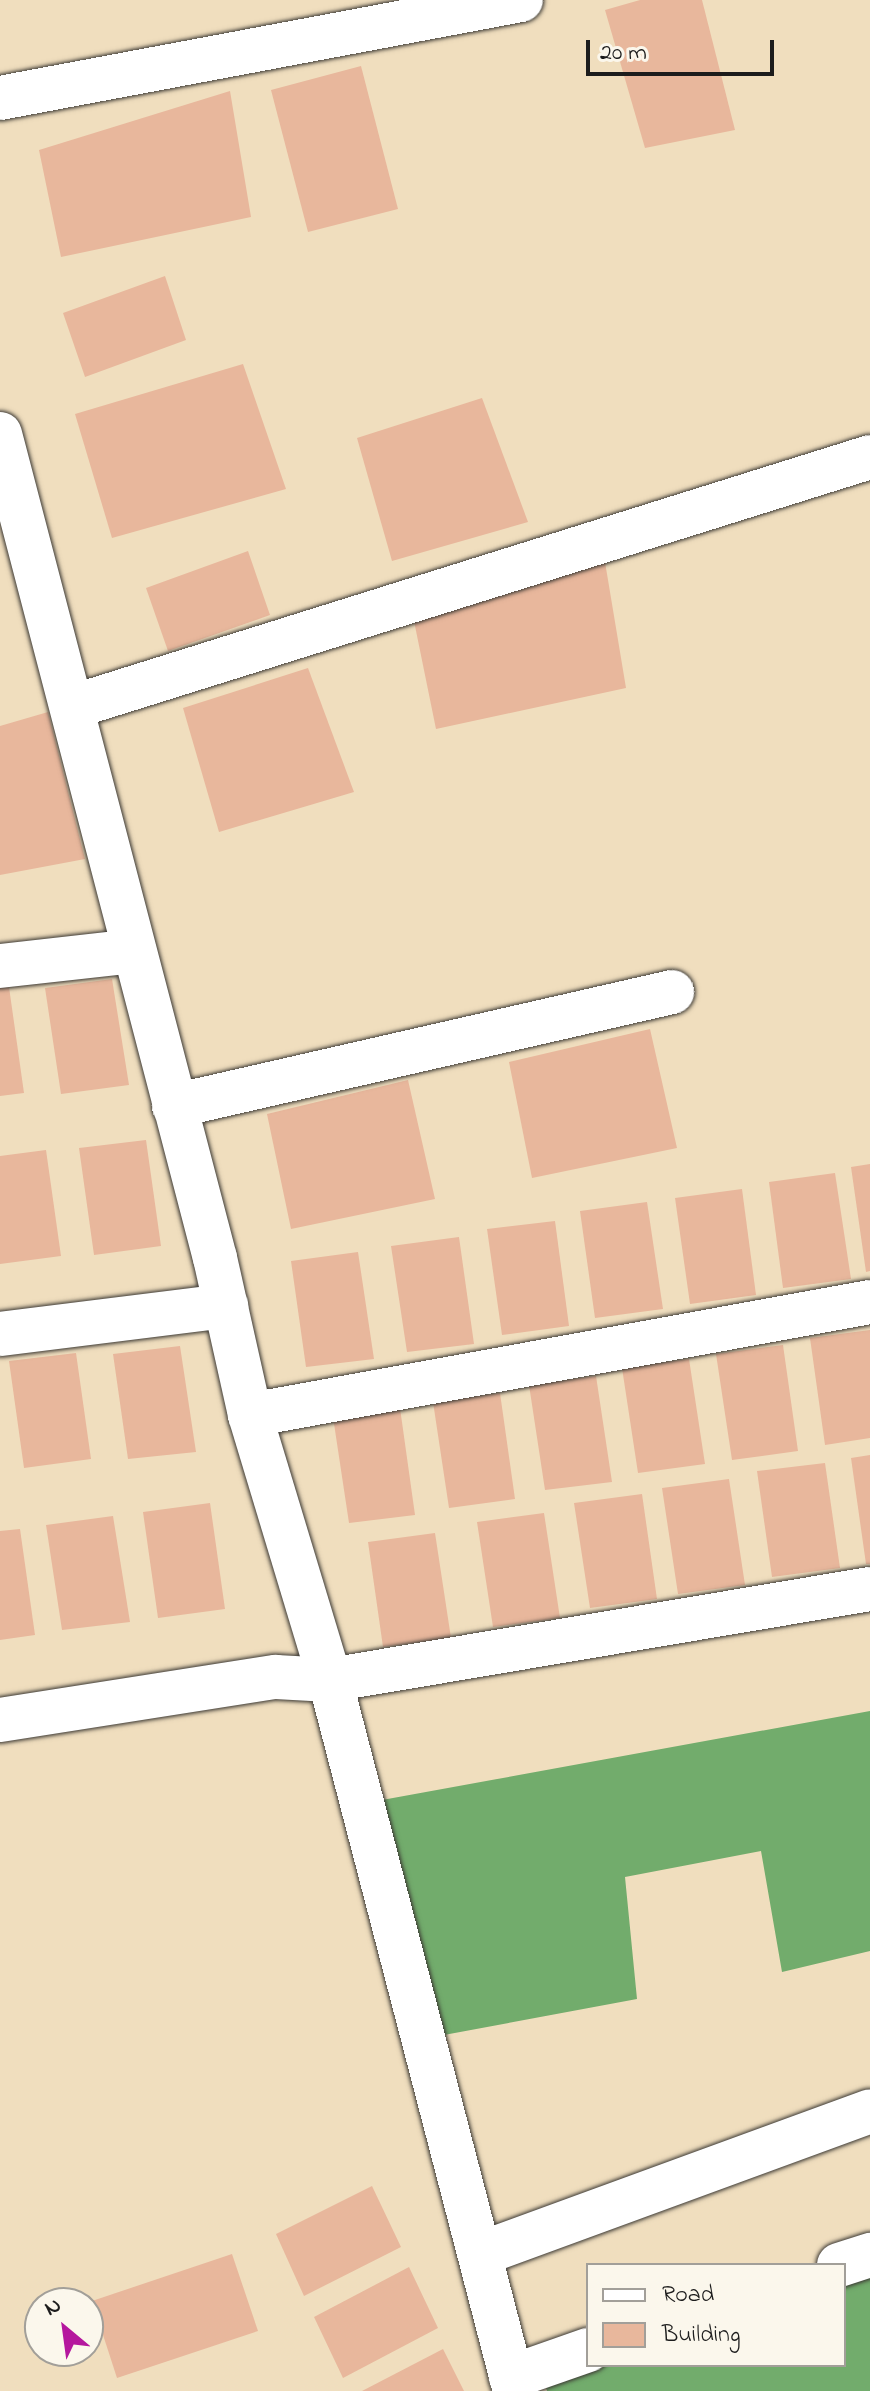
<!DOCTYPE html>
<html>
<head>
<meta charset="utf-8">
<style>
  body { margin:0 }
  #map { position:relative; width:870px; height:2391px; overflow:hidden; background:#f0debe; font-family:"Indie Flower",sans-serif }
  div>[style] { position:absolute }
  .forest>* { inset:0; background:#72ac6c }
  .building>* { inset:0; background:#e8b79c }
  .roads { filter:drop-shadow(0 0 2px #3c3934) drop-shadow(0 0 2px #3c3934) }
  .minor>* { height:44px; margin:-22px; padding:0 22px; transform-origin:22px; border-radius:22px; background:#fff }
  span { translate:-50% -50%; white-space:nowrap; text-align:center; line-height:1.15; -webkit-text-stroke:7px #fbf7ec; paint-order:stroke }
  .legend { position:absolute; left:586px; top:2263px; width:260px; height:104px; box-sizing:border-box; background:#fbf7ec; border:2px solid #a29f99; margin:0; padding:10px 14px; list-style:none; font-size:24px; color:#1c1c1c }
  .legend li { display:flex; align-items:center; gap:16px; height:40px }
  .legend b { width:40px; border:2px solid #a29f99 }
  .north { position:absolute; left:24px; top:2287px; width:80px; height:80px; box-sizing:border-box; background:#fbf7ec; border:2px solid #a29f99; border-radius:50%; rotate:331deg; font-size:22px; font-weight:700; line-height:32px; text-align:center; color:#1c1c1c }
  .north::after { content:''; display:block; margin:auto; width:28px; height:36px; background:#b5179e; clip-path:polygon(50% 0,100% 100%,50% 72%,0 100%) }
  .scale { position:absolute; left:586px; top:40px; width:188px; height:36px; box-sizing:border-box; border:4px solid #1c1c1c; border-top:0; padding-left:10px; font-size:24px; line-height:28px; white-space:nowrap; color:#1c1c1c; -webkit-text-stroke:6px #fbf7ec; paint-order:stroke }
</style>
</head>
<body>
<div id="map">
  <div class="forest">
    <i style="clip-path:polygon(870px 1711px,870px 1951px,782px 1972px,761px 1851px,625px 1877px,637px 1999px,444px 2035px,382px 1800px)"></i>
    <i style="clip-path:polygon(870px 2260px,870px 2391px,547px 2391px,544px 2381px,588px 2365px,844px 2365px,844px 2269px)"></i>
  </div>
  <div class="building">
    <i style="clip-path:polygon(640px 0,702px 0,735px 130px,645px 148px,605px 10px)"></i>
    <i style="clip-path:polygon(361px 66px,398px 209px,308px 232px,271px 90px)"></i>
    <i style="clip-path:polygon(230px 91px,251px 217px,61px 257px,39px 150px)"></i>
    <i style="clip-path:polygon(165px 276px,186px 340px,85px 377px,63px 313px)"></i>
    <i style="clip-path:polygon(243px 364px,286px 489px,112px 538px,75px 414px)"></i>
    <i style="clip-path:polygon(482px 398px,528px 522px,392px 561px,357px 438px)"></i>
    <i style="clip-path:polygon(248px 551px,270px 615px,168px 651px,146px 588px)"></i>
    <i style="clip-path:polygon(605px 562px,626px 688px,436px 729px,414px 621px)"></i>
    <i style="clip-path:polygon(308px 668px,354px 792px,219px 832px,183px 708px)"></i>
    <i style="clip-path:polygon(48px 712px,85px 859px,0 875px,0 726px)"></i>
    <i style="clip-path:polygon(112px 979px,129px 1085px,61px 1094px,45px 988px)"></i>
    <i style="clip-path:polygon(9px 987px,24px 1093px,0 1096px,0 988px)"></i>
    <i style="clip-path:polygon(650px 1029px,677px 1148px,532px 1178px,509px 1062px)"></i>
    <i style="clip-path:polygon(408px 1080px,435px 1199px,291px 1229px,267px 1114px)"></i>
    <i style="clip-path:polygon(146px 1140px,161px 1246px,94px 1255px,79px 1148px)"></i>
    <i style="clip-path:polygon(46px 1150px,61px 1256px,0 1264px,0 1156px)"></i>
    <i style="clip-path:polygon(870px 1164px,870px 1271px,866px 1272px,851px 1167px)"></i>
    <i style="clip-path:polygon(835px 1173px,851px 1279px,783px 1288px,769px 1182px)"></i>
    <i style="clip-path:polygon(742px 1189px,756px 1295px,690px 1304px,675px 1198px)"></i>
    <i style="clip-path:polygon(647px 1202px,663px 1309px,595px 1318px,580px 1211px)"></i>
    <i style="clip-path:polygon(555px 1221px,569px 1326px,502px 1335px,487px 1229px)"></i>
    <i style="clip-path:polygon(459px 1237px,474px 1344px,407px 1352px,391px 1246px)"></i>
    <i style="clip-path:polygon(358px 1252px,374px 1359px,306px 1367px,291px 1261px)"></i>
    <i style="clip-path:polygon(870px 1330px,870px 1438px,825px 1445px,810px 1338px)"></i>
    <i style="clip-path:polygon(783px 1345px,798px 1451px,732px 1460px,716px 1354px)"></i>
    <i style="clip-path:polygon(180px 1346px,196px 1452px,128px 1459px,113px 1354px)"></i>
    <i style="clip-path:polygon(76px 1353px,91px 1459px,24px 1468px,9px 1361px)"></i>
    <i style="clip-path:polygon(689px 1359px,705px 1464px,638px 1473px,622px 1368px)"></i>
    <i style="clip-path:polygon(596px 1376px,612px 1482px,545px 1490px,529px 1385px)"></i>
    <i style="clip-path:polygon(500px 1393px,515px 1499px,449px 1508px,433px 1402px)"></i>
    <i style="clip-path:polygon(400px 1408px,415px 1515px,349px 1523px,333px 1417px)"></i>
    <i style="clip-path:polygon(870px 1455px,870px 1564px,866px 1564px,851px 1458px)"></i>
    <i style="clip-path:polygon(825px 1463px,840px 1568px,772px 1577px,757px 1471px)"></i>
    <i style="clip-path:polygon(729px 1479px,745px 1585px,678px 1594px,662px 1488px)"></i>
    <i style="clip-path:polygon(642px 1494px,657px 1599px,590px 1608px,574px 1503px)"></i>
    <i style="clip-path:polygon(210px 1503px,225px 1609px,158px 1618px,143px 1512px)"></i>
    <i style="clip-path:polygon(544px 1513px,560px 1618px,493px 1627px,477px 1522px)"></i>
    <i style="clip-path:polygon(113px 1516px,130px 1622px,62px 1630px,46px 1525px)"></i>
    <i style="clip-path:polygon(20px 1529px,35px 1635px,0 1640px,0 1531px)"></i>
    <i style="clip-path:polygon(435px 1533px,451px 1638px,383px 1647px,368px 1542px)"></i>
    <i style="clip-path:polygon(372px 2186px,401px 2247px,304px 2296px,276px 2234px)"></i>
    <i style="clip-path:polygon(232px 2254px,258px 2331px,117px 2378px,92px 2301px)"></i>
    <i style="clip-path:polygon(409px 2267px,438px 2328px,343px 2378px,314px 2317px)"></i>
    <i style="clip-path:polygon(443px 2349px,464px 2391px,362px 2391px)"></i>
  </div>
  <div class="roads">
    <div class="minor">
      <i style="left:0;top:98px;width:530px;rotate:-10.65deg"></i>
      <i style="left:0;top:434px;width:852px;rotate:75.38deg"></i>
      <i style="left:215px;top:1258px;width:161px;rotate:77.4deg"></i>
      <i style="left:250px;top:1415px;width:277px;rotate:73.2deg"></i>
      <i style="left:330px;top:1680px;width:735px;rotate:75.42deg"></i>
      <i style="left:72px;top:707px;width:836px;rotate:-17.39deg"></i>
      <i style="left:0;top:966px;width:134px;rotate:-6.4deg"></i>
      <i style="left:174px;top:1106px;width:511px;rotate:-12.89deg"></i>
      <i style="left:0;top:1334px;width:228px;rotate:-7.1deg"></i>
      <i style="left:250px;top:1415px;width:630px;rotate:-10.33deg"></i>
      <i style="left:0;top:1720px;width:279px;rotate:-8.9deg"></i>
      <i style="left:276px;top:1677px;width:54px;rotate:3.2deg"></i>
      <i style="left:330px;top:1680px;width:548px;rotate:-9.57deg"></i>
      <i style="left:480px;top:2254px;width:415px;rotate:-20.1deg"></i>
      <i style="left:839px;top:2265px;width:33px;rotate:-18deg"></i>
      <i style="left:511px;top:2377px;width:82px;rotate:-19.3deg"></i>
    </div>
  </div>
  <ul class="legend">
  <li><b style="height:10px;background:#fff"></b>Road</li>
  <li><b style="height:22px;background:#e8b79c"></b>Building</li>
  </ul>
  <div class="north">N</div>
  <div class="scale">20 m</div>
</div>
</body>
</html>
